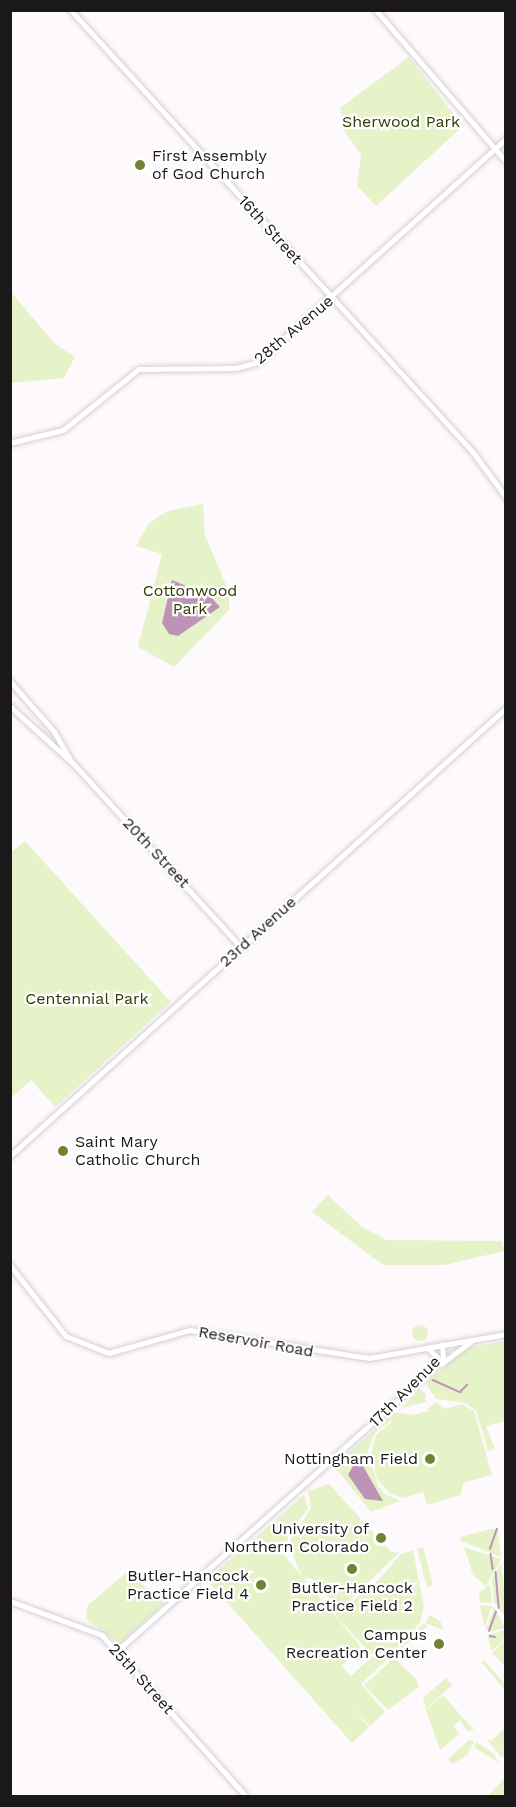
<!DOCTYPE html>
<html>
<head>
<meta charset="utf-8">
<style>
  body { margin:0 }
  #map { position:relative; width:516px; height:1807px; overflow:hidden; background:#fef9fd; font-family:"Work Sans",sans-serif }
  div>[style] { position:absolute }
  .green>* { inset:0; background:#e6f3c9 }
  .round { border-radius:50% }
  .water>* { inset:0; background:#bd93b6 }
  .stream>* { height:1.5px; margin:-0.75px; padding:0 0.75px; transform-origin:0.75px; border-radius:0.75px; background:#bd93b6 }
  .roads { filter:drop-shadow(0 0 2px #d6cfd4) drop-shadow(0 0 2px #d6cfd4) }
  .secondary>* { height:4.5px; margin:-2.25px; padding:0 2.25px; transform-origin:2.25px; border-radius:2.25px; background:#fff }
  .dots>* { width:16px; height:16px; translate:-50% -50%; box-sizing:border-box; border:3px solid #fff; border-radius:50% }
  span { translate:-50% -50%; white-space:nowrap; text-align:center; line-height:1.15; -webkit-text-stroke:4.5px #fff; paint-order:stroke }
  .park-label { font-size:16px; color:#313c01 }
  .poi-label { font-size:16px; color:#1a1819 }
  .left { translate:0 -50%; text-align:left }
  .right { translate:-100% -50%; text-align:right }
  .street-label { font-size:16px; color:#1a1819 }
  .frame { position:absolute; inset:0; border:12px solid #1a1819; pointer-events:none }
</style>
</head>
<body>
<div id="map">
  <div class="green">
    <i style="clip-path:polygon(409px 57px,463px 126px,376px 206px,357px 186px,361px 155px,345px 132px,340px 108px)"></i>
    <i style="clip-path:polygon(11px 292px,54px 343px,75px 357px,64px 378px,11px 383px)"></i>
    <i style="clip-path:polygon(203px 504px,205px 535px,229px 592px,229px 610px,174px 667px,138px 647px,162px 554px,136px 546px,149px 523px,167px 511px)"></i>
    <i style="clip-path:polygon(25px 841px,171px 1002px,55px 1107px,31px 1080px,11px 1098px,11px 852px)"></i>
    <i style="clip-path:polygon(328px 1195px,361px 1226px,386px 1240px,501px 1241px,505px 1251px,444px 1265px,383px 1265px,312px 1212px)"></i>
    <i class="round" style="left:412px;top:1325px;width:16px;height:16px"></i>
    <i style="clip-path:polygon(505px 1341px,505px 1421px,486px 1426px,495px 1449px,488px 1451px,476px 1411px,466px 1403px,436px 1399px,426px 1383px,462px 1349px)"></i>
    <i style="clip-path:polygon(419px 1389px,426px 1394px,425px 1402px,402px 1408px)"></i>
    <i style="clip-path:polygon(436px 1402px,445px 1409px,462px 1404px,474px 1411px,492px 1475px,463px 1483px,461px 1495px,427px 1505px,423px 1492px,404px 1498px,390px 1494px,377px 1479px,371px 1453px,376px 1435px,392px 1422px,390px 1421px,375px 1433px,368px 1451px,378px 1486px,385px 1494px,400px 1501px,371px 1512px,334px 1466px,394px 1412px,412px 1415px,432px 1410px,426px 1410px)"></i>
    <i style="clip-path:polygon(329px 1484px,390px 1551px,399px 1553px,339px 1610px,311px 1578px,303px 1579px,288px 1544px,311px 1508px,308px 1491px)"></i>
    <i style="clip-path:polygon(304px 1495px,308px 1509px,288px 1534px,287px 1548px,280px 1550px,361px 1647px,342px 1666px,351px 1676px,372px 1657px,394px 1653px,361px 1684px,385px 1712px,370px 1726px,353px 1708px,369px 1727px,352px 1743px,207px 1580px)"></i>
    <i style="clip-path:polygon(491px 1529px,498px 1530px,501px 1557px,461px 1541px,460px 1537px)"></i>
    <i style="clip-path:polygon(423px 1547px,433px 1585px,427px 1587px,417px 1549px)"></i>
    <i style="clip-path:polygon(464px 1547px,501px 1559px,486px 1586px,473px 1575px)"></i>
    <i style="clip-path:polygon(413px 1550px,424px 1607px,420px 1623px,394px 1651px,371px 1654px,335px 1615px,375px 1584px,401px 1554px)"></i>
    <i style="clip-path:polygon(501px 1563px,505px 1596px,505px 1617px,494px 1602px,492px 1579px)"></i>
    <i style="clip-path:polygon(128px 1571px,164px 1603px,120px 1644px,86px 1619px,88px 1605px)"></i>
    <i style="clip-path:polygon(490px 1584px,492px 1603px,480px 1602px,479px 1593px)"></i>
    <i style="clip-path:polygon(480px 1605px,492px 1606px,485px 1627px,482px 1617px)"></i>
    <i style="clip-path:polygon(494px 1607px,505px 1628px,489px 1632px,486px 1629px)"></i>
    <i style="clip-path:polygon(430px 1615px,441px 1622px,443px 1630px,425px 1623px)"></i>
    <i style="clip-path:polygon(424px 1623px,427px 1627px,401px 1649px,401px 1645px)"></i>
    <i style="clip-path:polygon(505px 1630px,503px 1641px,492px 1651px,487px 1635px)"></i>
    <i style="clip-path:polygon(505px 1641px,505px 1666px,492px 1653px)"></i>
    <i style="clip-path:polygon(394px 1658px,416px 1679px,419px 1687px,388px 1710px,364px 1685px)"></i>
    <i style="clip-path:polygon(484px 1660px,505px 1684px,505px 1690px,481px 1662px)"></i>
    <i style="clip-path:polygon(446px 1678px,452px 1685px,426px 1709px,423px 1698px)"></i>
    <i style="clip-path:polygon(443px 1695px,474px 1730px,467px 1731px,460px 1720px,454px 1726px,459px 1734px,440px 1750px,426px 1710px)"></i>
    <i style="clip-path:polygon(505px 1728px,505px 1756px,501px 1757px,486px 1738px,491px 1741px)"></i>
    <i style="clip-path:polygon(469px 1740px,474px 1741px,468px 1754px,453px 1764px,448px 1759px)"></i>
    <i style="clip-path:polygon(476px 1742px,493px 1753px,499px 1763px,474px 1747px,471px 1753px)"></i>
    <i style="clip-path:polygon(505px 1778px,505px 1796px,485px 1796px,489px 1795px)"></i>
  </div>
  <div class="water">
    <i style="clip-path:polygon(172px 580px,210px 596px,220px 607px,178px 636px,169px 634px,162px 623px)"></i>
    <i style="clip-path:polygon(354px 1464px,363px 1466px,383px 1501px,365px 1499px,348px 1475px)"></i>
  </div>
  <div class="stream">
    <i style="left:433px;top:1380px;width:30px;rotate:24deg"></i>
    <i style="left:460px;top:1392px;width:10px;rotate:-45deg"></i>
    <i style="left:490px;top:1549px;width:21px;rotate:-71deg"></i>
    <i style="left:491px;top:1554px;width:15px;rotate:82deg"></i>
    <i style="left:496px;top:1572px;width:36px;rotate:85deg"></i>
    <i style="left:489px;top:1631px;width:20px;rotate:-70deg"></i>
    <i style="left:490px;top:1636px;width:5px;rotate:11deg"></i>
  </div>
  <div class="roads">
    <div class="secondary">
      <i style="left:71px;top:10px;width:597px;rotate:47.71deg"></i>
      <i style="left:473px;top:452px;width:56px;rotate:53.7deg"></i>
      <i style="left:376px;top:10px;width:199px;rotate:49.3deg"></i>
      <i style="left:10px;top:443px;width:55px;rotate:-13.8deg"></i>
      <i style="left:63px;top:430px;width:97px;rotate:-38.8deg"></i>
      <i style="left:139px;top:369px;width:97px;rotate:-0.6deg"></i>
      <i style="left:236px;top:368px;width:23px;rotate:-15deg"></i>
      <i style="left:258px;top:362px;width:334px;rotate:-42deg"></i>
      <i style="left:10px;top:681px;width:67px;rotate:48.7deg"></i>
      <i style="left:54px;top:731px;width:32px;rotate:60deg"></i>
      <i style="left:10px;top:706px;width:86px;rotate:42.2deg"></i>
      <i style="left:74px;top:764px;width:248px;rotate:47.6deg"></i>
      <i style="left:10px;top:1156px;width:668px;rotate:-42.09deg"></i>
      <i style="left:10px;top:1265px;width:90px;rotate:51.7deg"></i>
      <i style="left:66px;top:1336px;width:46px;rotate:21.6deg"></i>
      <i style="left:109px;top:1353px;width:84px;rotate:-15.9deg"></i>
      <i style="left:190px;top:1330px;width:181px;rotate:8.9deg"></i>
      <i style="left:369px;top:1358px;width:139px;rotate:-9.9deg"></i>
      <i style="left:428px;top:1348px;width:13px;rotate:45deg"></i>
      <i style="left:437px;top:1357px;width:11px;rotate:117deg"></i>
      <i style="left:441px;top:1364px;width:39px;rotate:-37deg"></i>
      <i style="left:10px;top:1601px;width:98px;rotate:20.3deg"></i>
      <i style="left:102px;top:1635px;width:216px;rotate:48.2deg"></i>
      <i style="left:117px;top:1651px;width:421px;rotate:-41.8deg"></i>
      <i style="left:431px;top:1370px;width:18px;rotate:-47deg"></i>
      <i style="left:443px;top:1357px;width:12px;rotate:-95deg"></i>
    </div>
  </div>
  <div class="dots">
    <i style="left:140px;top:165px;background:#718333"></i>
    <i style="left:63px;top:1151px;background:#718333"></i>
    <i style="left:430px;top:1459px;background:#718333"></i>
    <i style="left:381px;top:1538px;background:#718333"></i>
    <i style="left:352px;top:1569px;background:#718333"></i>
    <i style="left:261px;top:1585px;background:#718333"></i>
    <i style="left:439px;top:1644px;background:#718333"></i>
  </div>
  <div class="park-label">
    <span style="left:401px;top:122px">Sherwood Park</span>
    <span style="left:190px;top:600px">Cottonwood<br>Park</span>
    <span style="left:87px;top:999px">Centennial Park</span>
  </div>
  <div class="poi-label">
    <span class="left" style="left:152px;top:165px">First Assembly<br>of God Church</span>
    <span class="left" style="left:75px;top:1151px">Saint Mary<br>Catholic Church</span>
    <span class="right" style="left:418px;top:1459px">Nottingham Field</span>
    <span class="right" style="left:369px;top:1538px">University of<br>Northern Colorado</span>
    <span class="right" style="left:249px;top:1585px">Butler-Hancock<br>Practice Field 4</span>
    <span style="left:352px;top:1597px">Butler-Hancock<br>Practice Field 2</span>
    <span class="right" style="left:427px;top:1644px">Campus<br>Recreation Center</span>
  </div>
  <div class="street-label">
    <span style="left:270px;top:230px;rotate:48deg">16th Street</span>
    <span style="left:294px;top:330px;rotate:-40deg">28th Avenue</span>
    <span style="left:156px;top:853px;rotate:47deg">20th Street</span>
    <span style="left:258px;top:932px;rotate:-42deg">23rd Avenue</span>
    <span style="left:256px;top:1342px;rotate:10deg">Reservoir Road</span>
    <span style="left:405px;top:1392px;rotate:-45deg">17th Avenue</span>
    <span style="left:141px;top:1679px;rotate:48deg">25th Street</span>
  </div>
  <div class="frame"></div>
</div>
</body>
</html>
